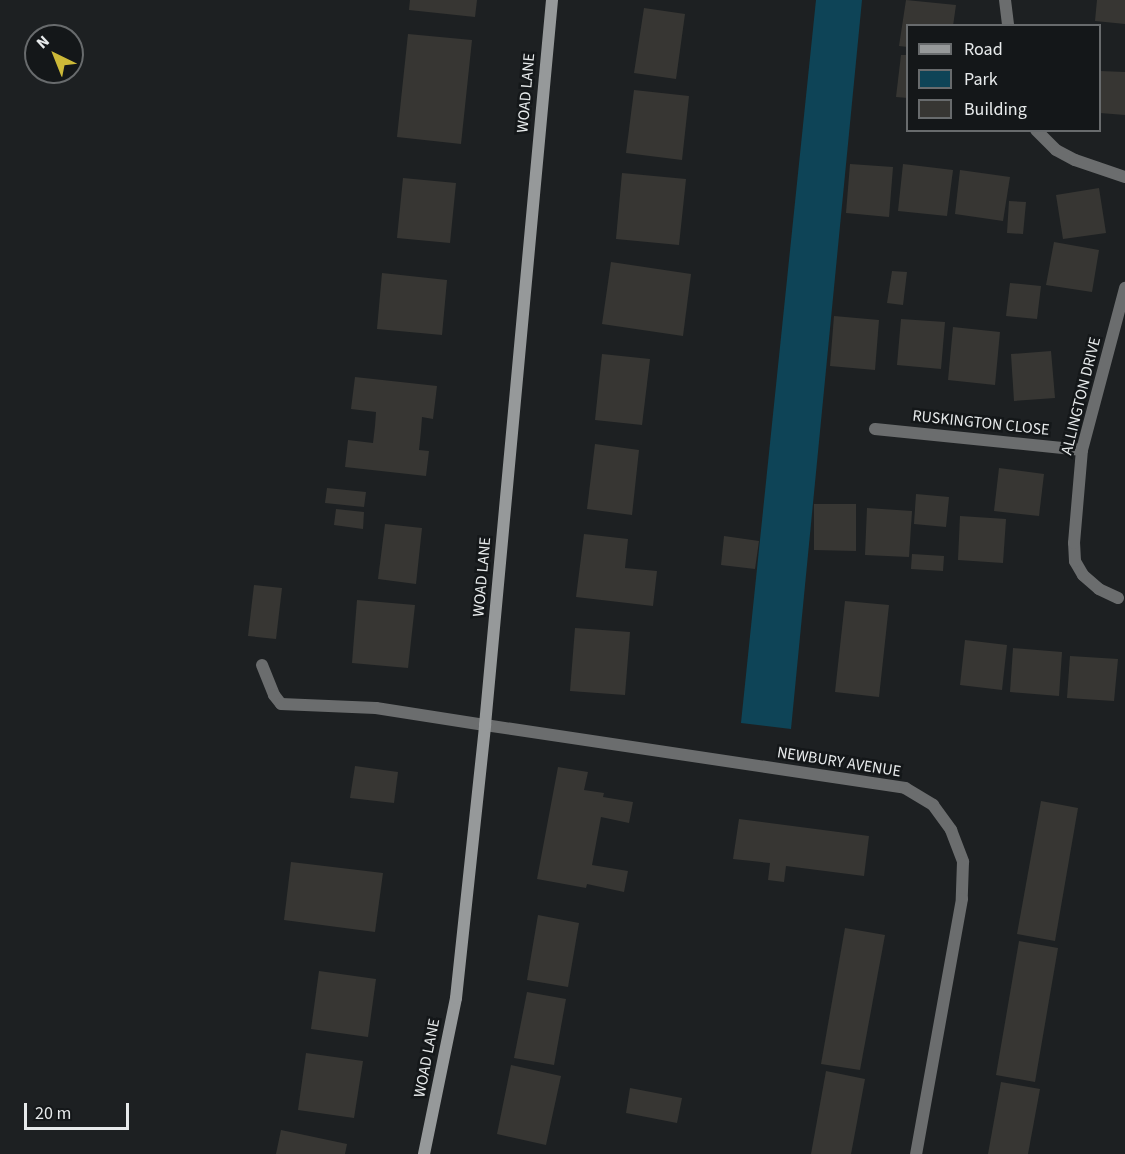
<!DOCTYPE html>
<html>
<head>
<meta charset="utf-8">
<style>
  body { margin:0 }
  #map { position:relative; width:1125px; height:1154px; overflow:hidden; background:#1d2022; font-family:"Source Sans 3",sans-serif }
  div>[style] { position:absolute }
  .green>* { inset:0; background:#0e4457 }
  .building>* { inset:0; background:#373633 }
  .lane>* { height:12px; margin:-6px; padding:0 6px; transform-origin:6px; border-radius:6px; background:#6b6d6e }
  .street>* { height:12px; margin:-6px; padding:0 6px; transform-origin:6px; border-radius:6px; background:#6b6d6e }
  .secondary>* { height:12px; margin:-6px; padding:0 6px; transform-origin:6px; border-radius:6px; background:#96999a }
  span { translate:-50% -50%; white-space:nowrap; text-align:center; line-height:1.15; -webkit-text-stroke:5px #141719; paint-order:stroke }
  .street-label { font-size:16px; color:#e7eaeb }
  .legend { position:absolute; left:906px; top:24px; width:195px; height:108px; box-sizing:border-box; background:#141719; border:2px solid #686b6d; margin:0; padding:8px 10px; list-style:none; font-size:18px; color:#e7eaeb }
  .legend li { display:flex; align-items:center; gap:12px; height:30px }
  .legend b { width:30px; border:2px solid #686b6d }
  .north { position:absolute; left:24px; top:24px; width:60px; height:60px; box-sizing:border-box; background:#141719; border:2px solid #686b6d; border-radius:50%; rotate:317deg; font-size:16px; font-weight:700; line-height:24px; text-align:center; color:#e7eaeb }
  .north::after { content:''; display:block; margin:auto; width:21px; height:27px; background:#cdb938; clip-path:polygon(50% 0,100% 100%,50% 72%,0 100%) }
  .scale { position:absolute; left:24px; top:1103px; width:105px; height:27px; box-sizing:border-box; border:3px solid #e7eaeb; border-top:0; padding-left:8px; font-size:18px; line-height:21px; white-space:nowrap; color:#e7eaeb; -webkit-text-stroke:4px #141719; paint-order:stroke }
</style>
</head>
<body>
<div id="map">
  <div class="green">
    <i style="clip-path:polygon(816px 0,862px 0,791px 729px,741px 723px)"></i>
  </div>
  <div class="building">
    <i style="clip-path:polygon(410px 0,477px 0,475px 17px,409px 10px)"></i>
    <i style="clip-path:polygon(906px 0,956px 5px,953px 26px,908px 26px,908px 47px,899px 46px)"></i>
    <i style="clip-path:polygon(1097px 0,1125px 0,1125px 24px,1095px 21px)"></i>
    <i style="clip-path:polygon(644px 8px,685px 14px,676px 79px,634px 73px)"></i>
    <i style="clip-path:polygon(408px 34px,472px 40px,461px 144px,397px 137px)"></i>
    <i style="clip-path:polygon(901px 55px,908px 55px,908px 98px,896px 97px)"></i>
    <i style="clip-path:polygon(1100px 71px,1125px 72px,1125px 115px,1100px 113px)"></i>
    <i style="clip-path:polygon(634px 90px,689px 96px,682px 160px,626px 153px)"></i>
    <i style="clip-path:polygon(850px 164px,893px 167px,889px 217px,846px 213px)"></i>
    <i style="clip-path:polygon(903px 164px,953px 170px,947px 216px,898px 211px)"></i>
    <i style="clip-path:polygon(960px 170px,1010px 177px,1003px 221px,955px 214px)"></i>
    <i style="clip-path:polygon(622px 173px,686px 179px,679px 245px,616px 239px)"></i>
    <i style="clip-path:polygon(403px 178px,456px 183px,450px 243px,397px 238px)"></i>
    <i style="clip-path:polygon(1099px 188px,1106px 233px,1063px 239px,1056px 195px)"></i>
    <i style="clip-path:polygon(1009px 201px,1026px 202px,1023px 234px,1007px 233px)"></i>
    <i style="clip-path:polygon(1054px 242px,1099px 250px,1092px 292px,1046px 285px)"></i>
    <i style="clip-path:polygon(611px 262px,691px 274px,683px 336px,602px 324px)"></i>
    <i style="clip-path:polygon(892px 271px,907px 272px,903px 305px,887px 303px)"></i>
    <i style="clip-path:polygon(382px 273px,447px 280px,442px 335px,377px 329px)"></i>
    <i style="clip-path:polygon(1010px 283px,1041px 286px,1037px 319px,1006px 316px)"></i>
    <i style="clip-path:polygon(834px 316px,879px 320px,875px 370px,830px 366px)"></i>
    <i style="clip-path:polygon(901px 319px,945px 322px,941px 369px,897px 365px)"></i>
    <i style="clip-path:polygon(953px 327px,1000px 332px,995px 385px,948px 380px)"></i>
    <i style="clip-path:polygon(1051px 351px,1055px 398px,1014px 401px,1011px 354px)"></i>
    <i style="clip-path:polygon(602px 354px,650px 359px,642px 425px,595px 420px)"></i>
    <i style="clip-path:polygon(355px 377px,437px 386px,433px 419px,422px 417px,421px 431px,419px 450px,429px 451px,426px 476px,345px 467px,348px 440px,373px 443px,375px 426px,376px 412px,351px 409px)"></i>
    <i style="clip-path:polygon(595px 444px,639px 450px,632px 515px,587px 509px)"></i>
    <i style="clip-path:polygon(999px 468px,1044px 474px,1039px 516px,994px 511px)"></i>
    <i style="clip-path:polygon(327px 488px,366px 492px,364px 507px,325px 503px)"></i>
    <i style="clip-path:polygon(916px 494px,949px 497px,946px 527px,914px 524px)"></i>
    <i style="clip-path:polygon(814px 504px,856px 504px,856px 551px,814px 550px)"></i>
    <i style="clip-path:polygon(867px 508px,912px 511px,909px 557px,865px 555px)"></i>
    <i style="clip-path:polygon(336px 509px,364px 512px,363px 529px,334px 525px)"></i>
    <i style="clip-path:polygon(960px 516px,1006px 519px,1003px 563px,958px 560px)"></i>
    <i style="clip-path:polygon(385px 524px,422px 528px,416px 584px,378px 579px)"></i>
    <i style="clip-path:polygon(584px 534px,628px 539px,625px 568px,657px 571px,653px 606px,576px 597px)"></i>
    <i style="clip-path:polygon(724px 536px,759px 541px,755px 569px,721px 565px)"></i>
    <i style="clip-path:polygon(912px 554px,944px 556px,943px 571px,911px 569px)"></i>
    <i style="clip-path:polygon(254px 585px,282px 588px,276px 639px,248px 636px)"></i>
    <i style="clip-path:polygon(357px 600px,415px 605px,408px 668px,352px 663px)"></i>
    <i style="clip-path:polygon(845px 601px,889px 605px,879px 697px,835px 692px)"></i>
    <i style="clip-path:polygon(575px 628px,630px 632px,625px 695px,570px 691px)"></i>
    <i style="clip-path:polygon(965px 640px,1007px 645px,1002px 690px,960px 685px)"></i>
    <i style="clip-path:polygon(1013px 648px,1062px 652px,1059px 696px,1010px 692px)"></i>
    <i style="clip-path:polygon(1070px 656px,1118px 659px,1114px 701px,1067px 698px)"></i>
    <i style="clip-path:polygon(355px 766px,398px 772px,394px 803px,350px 798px)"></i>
    <i style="clip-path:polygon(558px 767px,588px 772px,584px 790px,604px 793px,603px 797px,633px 802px,629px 823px,601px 817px,592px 865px,628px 871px,624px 892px,587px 884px,586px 888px,537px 879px)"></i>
    <i style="clip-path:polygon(1041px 801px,1078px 808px,1055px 941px,1017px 934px)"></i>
    <i style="clip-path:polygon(739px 819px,869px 836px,864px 876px,786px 866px,784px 882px,768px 880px,770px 863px,733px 859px)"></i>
    <i style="clip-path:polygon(291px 862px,383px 873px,375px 932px,284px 920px)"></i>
    <i style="clip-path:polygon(538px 915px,579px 923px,568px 987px,527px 980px)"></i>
    <i style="clip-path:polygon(845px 928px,885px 935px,860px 1070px,821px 1064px)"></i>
    <i style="clip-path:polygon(1019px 941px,1058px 948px,1035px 1082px,996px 1075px)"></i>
    <i style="clip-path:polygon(319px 971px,376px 979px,368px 1037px,311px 1029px)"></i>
    <i style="clip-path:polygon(527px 992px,566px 999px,554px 1065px,514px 1058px)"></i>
    <i style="clip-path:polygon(306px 1053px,363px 1061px,354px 1118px,298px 1110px)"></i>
    <i style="clip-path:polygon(511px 1065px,561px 1076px,546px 1145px,497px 1134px)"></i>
    <i style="clip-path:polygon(826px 1071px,865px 1079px,851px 1154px,811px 1154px)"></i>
    <i style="clip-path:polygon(1001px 1082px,1040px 1089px,1028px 1154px,988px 1154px)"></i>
    <i style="clip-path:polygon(630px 1088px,682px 1098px,677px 1123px,626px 1113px)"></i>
    <i style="clip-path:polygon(281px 1130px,347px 1144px,345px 1154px,276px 1154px)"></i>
  </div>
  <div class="lane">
    <i style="left:262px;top:665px;width:32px;rotate:68deg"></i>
    <i style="left:274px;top:695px;width:11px;rotate:52deg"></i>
    <i style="left:281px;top:704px;width:95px;rotate:2.4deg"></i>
    <i style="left:376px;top:708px;width:110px;rotate:8.9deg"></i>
  </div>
  <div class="street">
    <i style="left:1005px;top:0;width:26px;rotate:83deg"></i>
    <i style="left:1036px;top:130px;width:28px;rotate:45deg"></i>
    <i style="left:1056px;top:150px;width:21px;rotate:28deg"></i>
    <i style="left:1075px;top:160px;width:53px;rotate:18.8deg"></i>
    <i style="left:875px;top:429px;width:208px;rotate:5.8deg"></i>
    <i style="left:1118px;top:598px;width:21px;rotate:-155deg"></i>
    <i style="left:1099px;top:589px;width:21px;rotate:-139deg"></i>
    <i style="left:1083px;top:575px;width:16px;rotate:-120deg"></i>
    <i style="left:1075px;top:561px;width:18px;rotate:-93deg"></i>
    <i style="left:1074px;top:543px;width:93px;rotate:-85.1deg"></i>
    <i style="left:1082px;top:450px;width:168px;rotate:-75.1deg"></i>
    <i style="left:485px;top:725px;width:425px;rotate:8.5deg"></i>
    <i style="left:905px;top:788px;width:33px;rotate:31deg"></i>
    <i style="left:933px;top:805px;width:31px;rotate:54deg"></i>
    <i style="left:951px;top:830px;width:34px;rotate:69deg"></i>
    <i style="left:963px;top:862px;width:37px;rotate:92deg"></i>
    <i style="left:962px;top:899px;width:259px;rotate:100.2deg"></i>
  </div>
  <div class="secondary">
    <i style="left:424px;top:1154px;width:159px;rotate:-78.4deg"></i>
    <i style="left:456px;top:998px;width:275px;rotate:-83.9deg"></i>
    <i style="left:485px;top:725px;width:728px;rotate:-84.72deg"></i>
  </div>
  <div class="street-label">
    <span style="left:526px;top:93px;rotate:-85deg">WOAD LANE</span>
    <span style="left:1081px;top:396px;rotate:-76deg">ALLINGTON DRIVE</span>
    <span style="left:981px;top:423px;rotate:6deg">RUSKINGTON CLOSE</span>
    <span style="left:482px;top:577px;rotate:-85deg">WOAD LANE</span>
    <span style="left:839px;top:762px;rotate:9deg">NEWBURY AVENUE</span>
    <span style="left:427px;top:1058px;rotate:-79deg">WOAD LANE</span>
  </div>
  <ul class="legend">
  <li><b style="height:8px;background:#96999a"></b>Road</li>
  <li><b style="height:16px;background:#0e4457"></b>Park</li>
  <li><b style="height:16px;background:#373633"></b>Building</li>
  </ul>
  <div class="north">N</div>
  <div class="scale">20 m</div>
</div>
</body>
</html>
